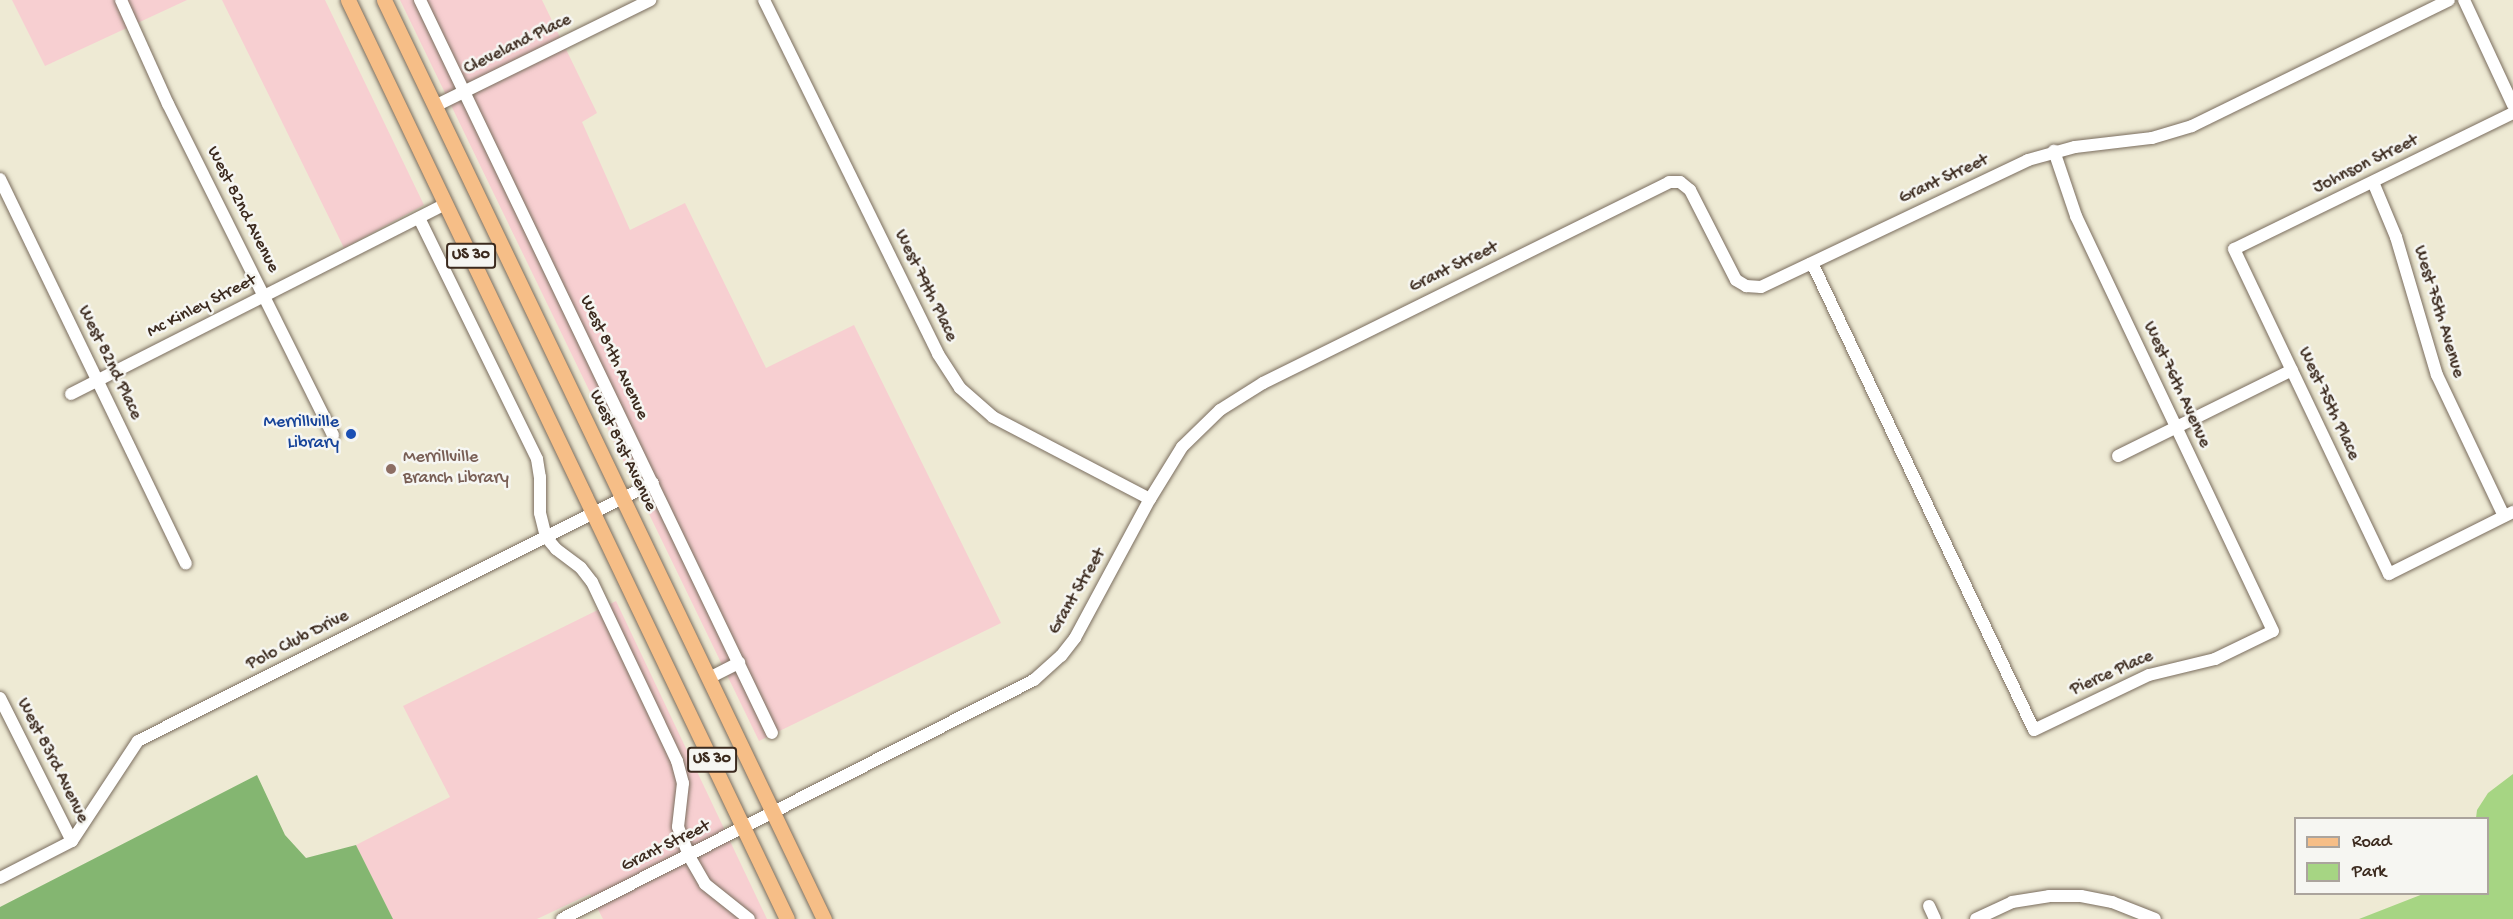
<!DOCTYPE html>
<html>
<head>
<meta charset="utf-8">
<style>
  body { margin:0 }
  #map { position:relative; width:2513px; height:919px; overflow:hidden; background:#eeead4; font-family:"Gochi Hand",sans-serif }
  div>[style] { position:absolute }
  .built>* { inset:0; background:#f7cfd1 }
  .green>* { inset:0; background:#a6d583 }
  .forest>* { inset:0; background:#84b671 }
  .roads { filter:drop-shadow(0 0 2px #7a6d5e) drop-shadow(0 0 2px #7a6d5e) }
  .minor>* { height:12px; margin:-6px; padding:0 6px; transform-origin:6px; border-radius:6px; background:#fff }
  .major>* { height:15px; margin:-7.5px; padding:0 7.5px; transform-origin:7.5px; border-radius:7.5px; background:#f6be87 }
  .dots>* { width:16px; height:16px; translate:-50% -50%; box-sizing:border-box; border:3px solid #f6f6f2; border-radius:50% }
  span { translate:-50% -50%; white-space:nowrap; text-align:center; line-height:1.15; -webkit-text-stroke:5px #f6f6f2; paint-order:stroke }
  .shield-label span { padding:2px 4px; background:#f6f6f2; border:2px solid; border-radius:4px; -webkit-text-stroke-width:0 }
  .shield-label { font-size:16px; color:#3b2a1e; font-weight:700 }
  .street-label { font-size:18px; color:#3b2a1e }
  .transit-label { font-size:18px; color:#164399 }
  .right { translate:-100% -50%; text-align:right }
  .education-label { font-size:18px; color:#785e54 }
  .left { translate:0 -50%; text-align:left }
  .legend { position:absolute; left:2294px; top:817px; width:195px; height:78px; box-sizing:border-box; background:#f6f6f2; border:2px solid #aba49d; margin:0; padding:8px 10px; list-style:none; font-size:18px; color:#3b2a1e }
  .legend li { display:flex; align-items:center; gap:12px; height:30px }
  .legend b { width:30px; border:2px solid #aba49d }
</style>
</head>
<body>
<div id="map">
  <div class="built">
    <i style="clip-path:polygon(12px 0,187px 0,45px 66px)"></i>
    <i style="clip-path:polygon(222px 0,325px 0,424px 205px,344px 248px)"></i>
    <i style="clip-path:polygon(400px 0,542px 0,597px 113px,582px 122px,630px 230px,685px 203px,766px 368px,854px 325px,1001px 623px,759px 741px)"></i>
    <i style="clip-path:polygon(616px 601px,767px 919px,603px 919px,590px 894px,537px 919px,393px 919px,356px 845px,450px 797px,403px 706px)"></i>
  </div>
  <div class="green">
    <i style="clip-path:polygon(2513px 774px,2513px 919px,2359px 919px,2423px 894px,2488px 894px,2488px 818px,2476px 818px,2477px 810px,2488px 793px)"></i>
  </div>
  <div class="forest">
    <i style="clip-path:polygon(257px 775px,285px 835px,306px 858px,356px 845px,393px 919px,0 919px,0 907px)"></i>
  </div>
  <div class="roads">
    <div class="minor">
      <i style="left:121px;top:0;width:114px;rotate:65.7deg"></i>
      <i style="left:168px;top:104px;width:370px;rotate:63.5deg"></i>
      <i style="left:420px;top:0;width:813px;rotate:64.35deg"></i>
      <i style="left:764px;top:0;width:394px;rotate:63.8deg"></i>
      <i style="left:938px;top:354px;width:40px;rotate:57.1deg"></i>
      <i style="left:960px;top:388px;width:44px;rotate:41.3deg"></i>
      <i style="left:993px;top:417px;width:177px;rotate:27.6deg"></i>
      <i style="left:2464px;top:0;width:116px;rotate:65deg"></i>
      <i style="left:435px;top:106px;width:240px;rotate:-26.2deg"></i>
      <i style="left:2513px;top:113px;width:310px;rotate:154deg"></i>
      <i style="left:2234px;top:249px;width:360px;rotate:64.5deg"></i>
      <i style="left:2389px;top:574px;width:139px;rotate:-26.6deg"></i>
      <i style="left:0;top:179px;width:427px;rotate:64.2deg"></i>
      <i style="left:2373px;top:182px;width:60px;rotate:67.3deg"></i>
      <i style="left:2396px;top:237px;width:144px;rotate:73.5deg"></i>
      <i style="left:2437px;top:375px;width:156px;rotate:64.6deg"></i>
      <i style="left:419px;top:218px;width:268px;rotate:63.9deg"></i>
      <i style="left:537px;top:459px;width:18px;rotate:81deg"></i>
      <i style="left:540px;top:477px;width:36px;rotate:90deg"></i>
      <i style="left:540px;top:513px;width:25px;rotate:76deg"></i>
      <i style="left:546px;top:537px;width:16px;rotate:50deg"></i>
      <i style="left:556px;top:549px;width:31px;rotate:37deg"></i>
      <i style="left:581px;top:568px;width:18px;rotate:52deg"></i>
      <i style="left:592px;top:582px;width:198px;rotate:64.6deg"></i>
      <i style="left:677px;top:761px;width:23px;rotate:75deg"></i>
      <i style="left:683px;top:783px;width:44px;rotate:96.5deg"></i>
      <i style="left:678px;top:827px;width:31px;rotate:69deg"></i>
      <i style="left:689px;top:856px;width:32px;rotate:60deg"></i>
      <i style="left:705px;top:884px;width:56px;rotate:38.5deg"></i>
      <i style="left:1812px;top:263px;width:517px;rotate:64.57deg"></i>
      <i style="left:2034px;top:730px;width:127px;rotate:-25.6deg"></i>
      <i style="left:2149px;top:675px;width:68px;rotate:-13.6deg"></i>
      <i style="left:2215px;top:659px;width:64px;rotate:-25.8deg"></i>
      <i style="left:2273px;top:631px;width:459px;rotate:-115.4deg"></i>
      <i style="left:2076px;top:216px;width:69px;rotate:-108.7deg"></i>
      <i style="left:71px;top:394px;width:420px;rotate:-26.9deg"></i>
      <i style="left:2118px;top:456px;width:194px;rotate:-26.3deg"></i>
      <i style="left:709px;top:678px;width:34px;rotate:-27deg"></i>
      <i style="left:0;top:698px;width:160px;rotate:63.3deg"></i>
      <i style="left:0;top:878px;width:81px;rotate:-27.2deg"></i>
      <i style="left:72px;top:841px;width:120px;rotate:-56.6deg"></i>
      <i style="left:138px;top:741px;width:576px;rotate:-26.61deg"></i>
      <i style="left:1929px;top:906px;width:14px;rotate:65deg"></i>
      <i style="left:562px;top:919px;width:529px;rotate:-26.86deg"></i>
      <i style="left:1034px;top:680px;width:36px;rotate:-42deg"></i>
      <i style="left:1061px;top:656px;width:23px;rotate:-52deg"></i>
      <i style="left:1075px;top:638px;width:158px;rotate:-61.7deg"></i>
      <i style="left:1150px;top:499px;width:61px;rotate:-58.4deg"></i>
      <i style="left:1182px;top:447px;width:53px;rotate:-44.2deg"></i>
      <i style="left:1220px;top:410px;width:51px;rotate:-32.1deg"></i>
      <i style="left:1263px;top:383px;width:453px;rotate:-26.3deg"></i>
      <i style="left:1669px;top:182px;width:11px"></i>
      <i style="left:1680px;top:182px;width:13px;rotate:39deg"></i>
      <i style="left:1690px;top:190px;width:101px;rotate:62.9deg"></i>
      <i style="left:1736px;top:280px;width:12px;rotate:31deg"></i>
      <i style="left:1746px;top:286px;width:15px;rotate:4deg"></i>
      <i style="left:1761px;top:287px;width:296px;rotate:-25.4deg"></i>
      <i style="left:2028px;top:160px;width:49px;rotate:-15.5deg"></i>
      <i style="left:2075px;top:147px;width:78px;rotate:-6.7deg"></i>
      <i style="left:2152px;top:138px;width:42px;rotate:-16.7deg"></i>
      <i style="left:2192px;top:126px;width:286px;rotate:-26.1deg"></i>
      <i style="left:1976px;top:919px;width:40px;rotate:-25deg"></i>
      <i style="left:2012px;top:902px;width:37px;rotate:-9deg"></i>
      <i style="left:2049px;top:896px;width:32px"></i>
      <i style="left:2081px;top:896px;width:32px;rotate:11deg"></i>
      <i style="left:2112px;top:902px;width:46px;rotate:21.6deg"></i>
    </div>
    <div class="major">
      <i style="left:348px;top:0;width:1018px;rotate:64.47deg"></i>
      <i style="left:384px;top:0;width:1019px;rotate:64.42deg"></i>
    </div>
  </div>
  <div class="dots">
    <i style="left:351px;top:434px;background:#1a4fb4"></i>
    <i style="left:391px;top:469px;background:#8d6e63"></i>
  </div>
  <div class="shield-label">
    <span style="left:471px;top:256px">US 30</span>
    <span style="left:712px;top:760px">US 30</span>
  </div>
  <div class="street-label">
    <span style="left:518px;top:45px;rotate:-26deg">Cleveland Place</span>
    <span style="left:2366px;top:165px;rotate:-26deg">Johnson Street</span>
    <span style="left:1944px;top:180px;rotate:-25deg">Grant Street</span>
    <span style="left:242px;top:210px;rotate:63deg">West 82nd Avenue</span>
    <span style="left:1454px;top:268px;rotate:-26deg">Grant Street</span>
    <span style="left:925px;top:286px;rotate:64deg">West 79th Place</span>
    <span style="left:202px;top:307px;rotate:-27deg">Mc Kinley Street</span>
    <span style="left:2438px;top:312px;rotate:73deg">West 75th Avenue</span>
    <span style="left:613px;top:358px;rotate:64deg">West 81th Avenue</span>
    <span style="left:109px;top:363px;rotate:64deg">West 82nd Place</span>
    <span style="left:2176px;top:385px;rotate:65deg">West 76th Avenue</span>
    <span style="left:2328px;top:404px;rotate:65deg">West 75th Place</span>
    <span style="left:622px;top:451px;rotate:64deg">West 81st Avenue</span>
    <span style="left:1078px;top:592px;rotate:-60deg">Grant Street</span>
    <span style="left:298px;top:641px;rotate:-27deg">Polo Club Drive</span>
    <span style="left:2112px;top:674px;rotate:-24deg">Pierce Place</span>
    <span style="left:52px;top:761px;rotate:63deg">West 83rd Avenue</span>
    <span style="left:666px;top:847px;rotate:-26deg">Grant Street</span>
  </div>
  <div class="transit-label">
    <span class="right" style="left:339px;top:434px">Merrillville<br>Library</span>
  </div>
  <div class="education-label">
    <span class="left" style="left:403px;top:469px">Merrillville<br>Branch Library</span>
  </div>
  <ul class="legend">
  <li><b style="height:8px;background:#f6be87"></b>Road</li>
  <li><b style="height:16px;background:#a6d583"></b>Park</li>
  </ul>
</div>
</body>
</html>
